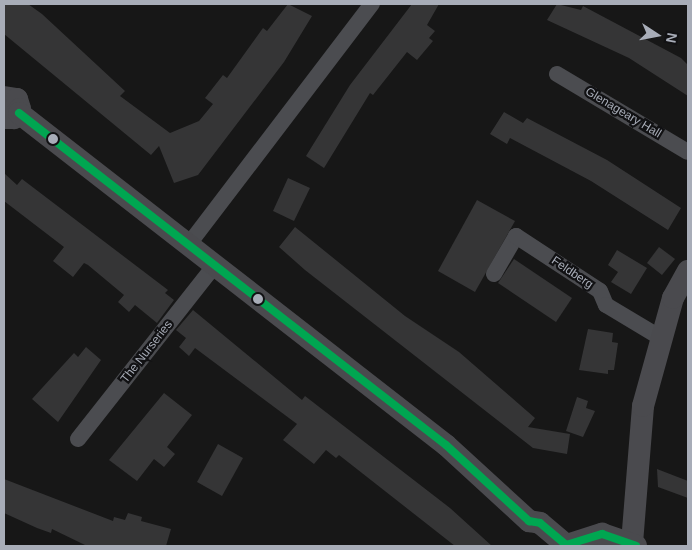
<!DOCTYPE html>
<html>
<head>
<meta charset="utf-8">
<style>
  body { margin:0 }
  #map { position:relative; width:692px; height:550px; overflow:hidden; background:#171717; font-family:Arial,sans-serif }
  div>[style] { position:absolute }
  .building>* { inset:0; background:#353536 }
  .street>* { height:16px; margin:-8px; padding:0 8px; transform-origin:8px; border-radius:8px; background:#4b4c50 }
  .secondary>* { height:22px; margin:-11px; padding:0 11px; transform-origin:11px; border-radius:11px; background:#4a4a4e }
  .bus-1>* { height:8px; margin:-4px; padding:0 4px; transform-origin:4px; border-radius:4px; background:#00a651 }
  .dots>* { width:14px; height:14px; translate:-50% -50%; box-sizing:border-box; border:2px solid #111113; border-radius:50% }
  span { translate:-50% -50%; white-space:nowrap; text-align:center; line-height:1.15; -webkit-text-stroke:4.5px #111113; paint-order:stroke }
  .street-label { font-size:12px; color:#a8adb8 }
  .frame { position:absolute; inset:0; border:5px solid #a8adb8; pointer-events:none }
  .north { position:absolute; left:632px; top:10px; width:50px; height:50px; -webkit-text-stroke:4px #111113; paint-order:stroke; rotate:101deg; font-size:14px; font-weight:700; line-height:20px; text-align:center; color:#a8adb8 }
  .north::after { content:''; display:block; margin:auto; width:18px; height:22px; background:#a8adb8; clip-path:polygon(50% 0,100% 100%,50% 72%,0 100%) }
</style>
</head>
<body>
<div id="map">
  <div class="building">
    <i style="clip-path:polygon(4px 4px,28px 4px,42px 14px,125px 91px,120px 96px,170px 133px,199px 121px,213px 104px,205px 98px,223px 75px,227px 78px,263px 28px,267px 31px,288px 4px,312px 16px,284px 62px,198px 175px,174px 183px,159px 146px,151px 155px,4px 34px)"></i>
    <i style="clip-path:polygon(412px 4px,439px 4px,427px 25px,435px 31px,429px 38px,433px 41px,417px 60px,407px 52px,373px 95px,370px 93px,324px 168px,306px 156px,350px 85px)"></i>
    <i style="clip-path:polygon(557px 4px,581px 10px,583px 6px,681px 58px,688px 65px,688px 96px,629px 58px,547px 20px)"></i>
    <i style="clip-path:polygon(504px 112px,523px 123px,527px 118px,607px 160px,681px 208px,668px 230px,591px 181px,510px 138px,507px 144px,490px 134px)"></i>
    <i style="clip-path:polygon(4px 173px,17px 185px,22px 179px,168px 290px,165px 293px,174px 300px,157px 323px,135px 305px,129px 312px,118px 302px,124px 295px,88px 265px,84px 263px,73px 277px,53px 261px,64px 247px,4px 201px)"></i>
    <i style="clip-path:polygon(288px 178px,310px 188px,294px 221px,273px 211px)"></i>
    <i style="clip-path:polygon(477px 200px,515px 221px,475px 292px,438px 271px)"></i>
    <i style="clip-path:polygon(295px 227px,405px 316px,459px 352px,535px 418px,528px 427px,570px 434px,567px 454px,533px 448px,305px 270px,279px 247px)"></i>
    <i style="clip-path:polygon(659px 247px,675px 259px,662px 275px,647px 263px)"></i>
    <i style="clip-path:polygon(617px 250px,647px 268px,631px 294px,611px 282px,618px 272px,608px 265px)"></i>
    <i style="clip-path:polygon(514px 259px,572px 298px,556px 322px,498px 283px)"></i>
    <i style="clip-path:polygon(193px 310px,302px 400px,305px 396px,450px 508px,492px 546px,455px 546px,339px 455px,336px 458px,326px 450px,314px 464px,283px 440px,297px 424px,195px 348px,189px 356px,179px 347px,186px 338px,176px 330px)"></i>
    <i style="clip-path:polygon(588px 329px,613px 333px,612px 342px,618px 343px,614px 370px,608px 370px,608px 374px,579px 370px)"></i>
    <i style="clip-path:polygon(86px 347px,101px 360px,58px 422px,32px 399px,74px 353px,78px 357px)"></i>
    <i style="clip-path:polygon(164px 393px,192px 415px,167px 447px,175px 454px,164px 467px,154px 459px,137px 481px,109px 460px)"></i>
    <i style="clip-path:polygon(577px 397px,588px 401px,586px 408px,595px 411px,583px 437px,566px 431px)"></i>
    <i style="clip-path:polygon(218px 444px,243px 458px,222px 496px,197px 482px)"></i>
    <i style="clip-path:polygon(657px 469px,688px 481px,688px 498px,658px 487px)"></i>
    <i style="clip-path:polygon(4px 479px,113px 521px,114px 517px,125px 520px,128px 513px,142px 517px,141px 521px,171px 529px,166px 546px,85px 545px,52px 529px,51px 533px,37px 528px,4px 513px)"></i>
  </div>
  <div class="street">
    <i style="left:557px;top:74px;width:152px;rotate:30.8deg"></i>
    <i style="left:189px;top:244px;width:302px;rotate:-52.7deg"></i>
    <i style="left:494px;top:274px;width:44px;rotate:-59.9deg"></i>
    <i style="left:516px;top:236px;width:100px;rotate:33.2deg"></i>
    <i style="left:600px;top:291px;width:15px;rotate:67deg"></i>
    <i style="left:606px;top:305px;width:64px;rotate:31deg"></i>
    <i style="left:78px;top:439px;width:221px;rotate:-51.8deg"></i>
  </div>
  <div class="secondary">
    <i style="left:4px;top:97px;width:13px;rotate:9deg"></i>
    <i style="left:17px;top:99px;width:10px;rotate:73deg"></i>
    <i style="left:20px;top:109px;width:11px;rotate:124deg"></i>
    <i style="left:14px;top:118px;width:10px;rotate:180deg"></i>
    <i style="left:19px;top:113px;width:541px;rotate:37.87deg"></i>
    <i style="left:446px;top:445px;width:113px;rotate:42.5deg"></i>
    <i style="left:529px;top:521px;width:11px;rotate:10deg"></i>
    <i style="left:540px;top:523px;width:34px;rotate:40deg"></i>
    <i style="left:632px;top:543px;width:137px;rotate:-85.4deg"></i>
    <i style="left:643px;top:406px;width:112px;rotate:-74.5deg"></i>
    <i style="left:673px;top:298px;width:31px;rotate:-61deg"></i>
    <i style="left:564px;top:546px;width:40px;rotate:-18deg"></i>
    <i style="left:602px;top:534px;width:36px;rotate:19deg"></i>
  </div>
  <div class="bus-1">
    <i style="left:19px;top:113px;width:541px;rotate:37.87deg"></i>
    <i style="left:446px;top:445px;width:113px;rotate:42.5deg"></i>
    <i style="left:529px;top:521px;width:11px;rotate:10deg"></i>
    <i style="left:540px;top:523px;width:34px;rotate:40deg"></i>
    <i style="left:566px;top:545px;width:38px;rotate:-17deg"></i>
    <i style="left:602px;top:534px;width:36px;rotate:19deg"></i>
  </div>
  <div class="dots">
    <i style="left:53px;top:139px;background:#a8adb8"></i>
    <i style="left:258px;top:299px;background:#a8adb8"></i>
  </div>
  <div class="street-label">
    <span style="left:623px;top:113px;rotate:31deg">Glenageary Hall</span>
    <span style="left:572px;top:273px;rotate:34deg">Feldberg</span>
    <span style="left:147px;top:352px;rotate:-52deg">The Nurseries</span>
  </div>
  <div class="frame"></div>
  <div class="north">N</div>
</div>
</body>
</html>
